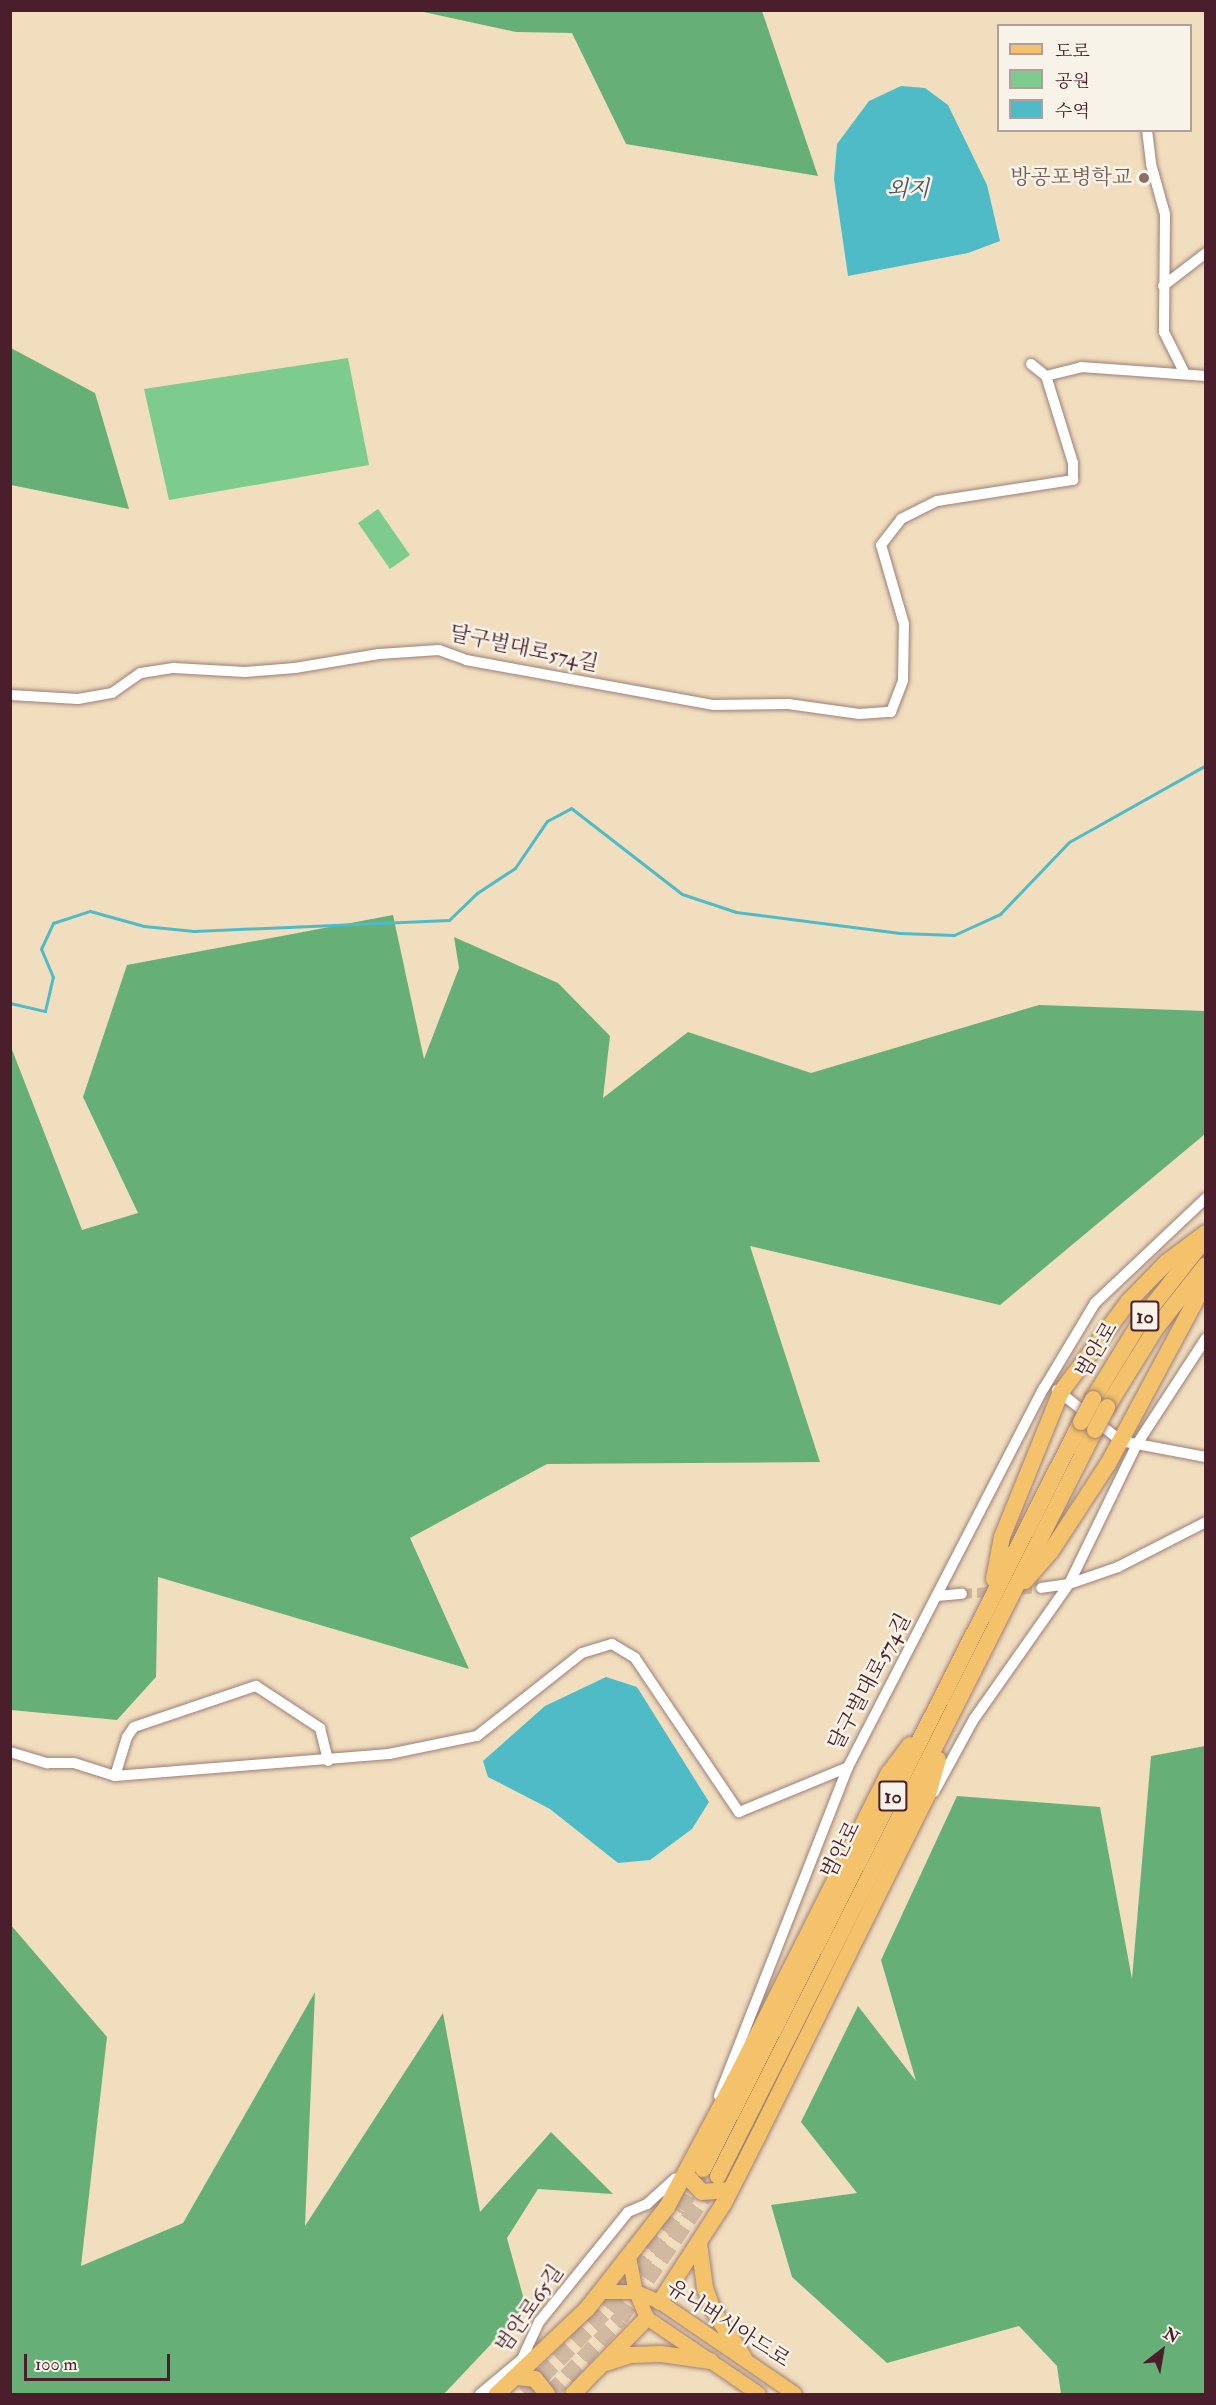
<!DOCTYPE html>
<html>
<head>
<meta charset="utf-8">
<style>
  body { margin:0 }
  #map { position:relative; width:1216px; height:2405px; overflow:hidden; background:#f1debf; font-family:"IM FELL Double Pica","Noto Serif KR",serif }
  div>[style] { position:absolute }
  .green>* { inset:0; background:#7dcc8d }
  .forest>* { inset:0; background:#66b078 }
  .water>* { inset:0; background:#4ebbc7 }
  .stream>* { height:3px; margin:-1.5px; padding:0 1.5px; transform-origin:1.5px; border-radius:1.5px; background:#4ebbc7 }
  .minor-tunnel>* { height:10px; margin-top:-5px; transform-origin:0; background:repeating-linear-gradient(90deg,#d0b8a1 0 10px,transparent 0 15px) }
  .highway-tunnel>* { height:16px; margin-top:-8px; transform-origin:0; background:repeating-linear-gradient(90deg,#d0b8a1 0 16px,transparent 0 24px) }
  .roads { filter:drop-shadow(0 0 2px #9e7e75) drop-shadow(0 0 2px #9e7e75) }
  .minor>* { height:10px; margin:-5px; padding:0 5px; transform-origin:5px; border-radius:5px; background:#fff }
  .major>* { height:14px; margin:-7px; padding:0 7px; transform-origin:7px; border-radius:7px; background:#f3c26a }
  .highway>* { height:16px; margin:-8px; padding:0 8px; transform-origin:8px; border-radius:8px; background:#f3c26a }
  .bridges { filter:drop-shadow(0 0 2px #9e7e75) drop-shadow(0 0 2px #9e7e75) }
  .highway-bridge>* { height:16px; margin:-8px; padding:0 8px; transform-origin:8px; border-radius:8px; background:#f3c26a }
  .dots>* { width:16px; height:16px; translate:-50% -50%; box-sizing:border-box; border:3px solid #f7f3e8; border-radius:50% }
  span { translate:-50% -50%; white-space:nowrap; text-align:center; line-height:1.15; -webkit-text-stroke:5px #f7f3e8; paint-order:stroke }
  .shield-label span { padding:2px 4px; background:#f7f3e8; border:2px solid; border-radius:4px; -webkit-text-stroke-width:0 }
  .shield-label { font-size:20px; color:#4a1f2b; font-weight:700 }
  .education-label { font-size:21px; color:#785e54 }
  .right { translate:-100% -50%; text-align:right }
  .street-label { font-size:21px; color:#4a1f2b }
  .water-label { font-size:22px; color:#4b5662; font-style:italic }
  .frame { position:absolute; inset:0; border:12px solid #4a1f2b; pointer-events:none }
  .legend { position:absolute; left:997px; top:24px; width:195px; height:108px; box-sizing:border-box; background:#f7f3e8; border:2px solid #b29e9c; margin:0; padding:8px 10px; list-style:none; font-size:18px; color:#4a1f2b }
  .legend li { display:flex; align-items:center; gap:12px; height:30px }
  .legend b { width:30px; border:2px solid #b29e9c }
  .north { position:absolute; left:1132px; top:2321px; width:60px; height:60px; -webkit-text-stroke:4px #f7f3e8; paint-order:stroke; rotate:31deg; font-size:16px; font-weight:700; line-height:24px; text-align:center; color:#4a1f2b }
  .north::after { content:''; display:block; margin:auto; width:21px; height:27px; background:#4a1f2b; clip-path:polygon(50% 0,100% 100%,50% 72%,0 100%) }
  .scale { position:absolute; left:24px; top:2354px; width:146px; height:27px; box-sizing:border-box; border:3px solid #4a1f2b; border-top:0; padding-left:8px; font-size:18px; line-height:21px; white-space:nowrap; color:#4a1f2b; -webkit-text-stroke:4px #f7f3e8; paint-order:stroke }
</style>
</head>
<body>
<div id="map">
  <div class="green">
    <i style="clip-path:polygon(348px 358px,369px 465px,169px 500px,144px 389px)"></i>
    <i style="clip-path:polygon(378px 509px,410px 555px,390px 569px,358px 523px)"></i>
  </div>
  <div class="forest">
    <i style="clip-path:polygon(419px 11px,762px 11px,818px 176px,626px 144px,572px 33px,516px 32px)"></i>
    <i style="clip-path:polygon(11px 348px,95px 393px,129px 509px,11px 485px)"></i>
    <i style="clip-path:polygon(393px 915px,424px 1059px,459px 968px,454px 937px,558px 983px,610px 1036px,603px 1098px,688px 1032px,811px 1073px,1039px 1005px,1205px 1011px,1205px 1134px,1000px 1305px,750px 1246px,820px 1462px,547px 1464px,410px 1538px,469px 1669px,158px 1577px,156px 1677px,117px 1720px,11px 1710px,11px 1047px,82px 1230px,138px 1213px,83px 1097px,127px 965px)"></i>
    <i style="clip-path:polygon(1205px 1746px,1205px 2394px,1061px 2394px,1057px 2366px,1019px 2326px,887px 2363px,792px 2277px,771px 2205px,857px 2193px,801px 2122px,858px 2006px,916px 2081px,881px 1960px,957px 1796px,1100px 1807px,1132px 1979px,1151px 1756px)"></i>
    <i style="clip-path:polygon(10px 1924px,107px 2037px,81px 2266px,183px 2223px,315px 1992px,305px 2226px,443px 2013px,480px 2212px,551px 2132px,613px 2194px,538px 2189px,507px 2238px,526px 2307px,444px 2394px,11px 2394px)"></i>
  </div>
  <div class="water">
    <i style="clip-path:polygon(901px 86px,925px 88px,948px 105px,987px 185px,1000px 241px,968px 253px,848px 276px,834px 179px,837px 144px,869px 101px)"></i>
    <i style="clip-path:polygon(606px 1677px,637px 1687px,709px 1802px,692px 1829px,650px 1860px,618px 1863px,550px 1809px,488px 1777px,483px 1761px,545px 1706px)"></i>
  </div>
  <div class="stream">
    <i style="left:10px;top:1003px;width:36px;rotate:13deg"></i>
    <i style="left:45px;top:1011px;width:35px;rotate:-77deg"></i>
    <i style="left:53px;top:977px;width:30px;rotate:-113deg"></i>
    <i style="left:41px;top:949px;width:29px;rotate:-65deg"></i>
    <i style="left:53px;top:923px;width:39px;rotate:-18deg"></i>
    <i style="left:90px;top:911px;width:56px;rotate:15.5deg"></i>
    <i style="left:144px;top:926px;width:50px;rotate:5.7deg"></i>
    <i style="left:194px;top:931px;width:255px;rotate:-2.5deg"></i>
    <i style="left:449px;top:920px;width:39px;rotate:-44deg"></i>
    <i style="left:477px;top:893px;width:45px;rotate:-33.3deg"></i>
    <i style="left:515px;top:868px;width:57px;rotate:-55.8deg"></i>
    <i style="left:547px;top:821px;width:27px;rotate:-28deg"></i>
    <i style="left:571px;top:808px;width:140px;rotate:37.8deg"></i>
    <i style="left:682px;top:894px;width:57px;rotate:18.4deg"></i>
    <i style="left:736px;top:912px;width:165px;rotate:7.3deg"></i>
    <i style="left:900px;top:933px;width:54px;rotate:2.1deg"></i>
    <i style="left:954px;top:935px;width:51px;rotate:-24.5deg"></i>
    <i style="left:1000px;top:914px;width:100px;rotate:-46.2deg"></i>
    <i style="left:1069px;top:842px;width:157px;rotate:-29.3deg"></i>
  </div>
  <div class="minor-tunnel">
    <i style="left:962px;top:1594px;width:79px;rotate:-4.3deg"></i>
  </div>
  <div class="highway-tunnel">
    <i style="left:525px;top:2394px;width:119px;rotate:-45.7deg"></i>
    <i style="left:608px;top:2309px;width:123px;rotate:-54.2deg"></i>
    <i style="left:680px;top:2209px;width:42px;rotate:-59.7deg"></i>
    <i style="left:550px;top:2394px;width:103px;rotate:-47deg"></i>
    <i style="left:620px;top:2319px;width:166px;rotate:-55.5deg"></i>
  </div>
  <div class="roads">
    <div class="minor">
      <i style="left:1147px;top:130px;width:34px;rotate:83deg"></i>
      <i style="left:1151px;top:164px;width:52px;rotate:74.4deg"></i>
      <i style="left:1165px;top:214px;width:118px;rotate:90.5deg"></i>
      <i style="left:1164px;top:332px;width:45px;rotate:63.4deg"></i>
      <i style="left:1163px;top:286px;width:54px;rotate:-37.5deg"></i>
      <i style="left:1031px;top:364px;width:19px;rotate:39deg"></i>
      <i style="left:1046px;top:376px;width:36px;rotate:-14deg"></i>
      <i style="left:1081px;top:367px;width:125px;rotate:4.1deg"></i>
      <i style="left:10px;top:695px;width:68px;rotate:3.4deg"></i>
      <i style="left:78px;top:699px;width:35px;rotate:-10deg"></i>
      <i style="left:112px;top:693px;width:35px;rotate:-35deg"></i>
      <i style="left:141px;top:673px;width:33px;rotate:-9deg"></i>
      <i style="left:174px;top:668px;width:71px;rotate:3.2deg"></i>
      <i style="left:245px;top:672px;width:50px;rotate:-4.6deg"></i>
      <i style="left:295px;top:668px;width:85px;rotate:-9.5deg"></i>
      <i style="left:379px;top:654px;width:60px;rotate:-3.8deg"></i>
      <i style="left:439px;top:650px;width:29px;rotate:20deg"></i>
      <i style="left:466px;top:660px;width:252px;rotate:10.3deg"></i>
      <i style="left:714px;top:705px;width:74px;rotate:-0.8deg"></i>
      <i style="left:788px;top:704px;width:72px;rotate:8deg"></i>
      <i style="left:859px;top:714px;width:32px;rotate:-4deg"></i>
      <i style="left:891px;top:712px;width:34px;rotate:-69deg"></i>
      <i style="left:903px;top:680px;width:56px;rotate:-89deg"></i>
      <i style="left:904px;top:624px;width:82px;rotate:-106.2deg"></i>
      <i style="left:881px;top:545px;width:33px;rotate:-52deg"></i>
      <i style="left:901px;top:519px;width:40px;rotate:-26.6deg"></i>
      <i style="left:937px;top:501px;width:138px;rotate:-8.8deg"></i>
      <i style="left:1073px;top:480px;width:17px;rotate:-90deg"></i>
      <i style="left:1073px;top:463px;width:91px;rotate:-107.2deg"></i>
      <i style="left:1057px;top:1390px;width:82px;rotate:38.6deg"></i>
      <i style="left:1121px;top:1441px;width:86px;rotate:10.7deg"></i>
      <i style="left:1069px;top:1584px;width:156px;rotate:-64.1deg"></i>
      <i style="left:1137px;top:1444px;width:126px;rotate:-56.9deg"></i>
      <i style="left:1069px;top:1584px;width:52px;rotate:-19.1deg"></i>
      <i style="left:1118px;top:1567px;width:99px;rotate:-27.1deg"></i>
      <i style="left:937px;top:1596px;width:25px;rotate:-5deg"></i>
      <i style="left:10px;top:1752px;width:39px;rotate:17deg"></i>
      <i style="left:47px;top:1763px;width:27px"></i>
      <i style="left:74px;top:1763px;width:43px;rotate:17.6deg"></i>
      <i style="left:115px;top:1776px;width:275px;rotate:-4.6deg"></i>
      <i style="left:389px;top:1754px;width:90px;rotate:-11.6deg"></i>
      <i style="left:477px;top:1736px;width:134px;rotate:-38.3deg"></i>
      <i style="left:582px;top:1653px;width:31px;rotate:-17deg"></i>
      <i style="left:612px;top:1644px;width:27px;rotate:31deg"></i>
      <i style="left:635px;top:1658px;width:186px;rotate:56deg"></i>
      <i style="left:739px;top:1812px;width:118px;rotate:-22.4deg"></i>
      <i style="left:115px;top:1776px;width:41px;rotate:-72.9deg"></i>
      <i style="left:127px;top:1737px;width:12px;rotate:-55deg"></i>
      <i style="left:134px;top:1727px;width:129px;rotate:-18.6deg"></i>
      <i style="left:256px;top:1686px;width:77px;rotate:33.3deg"></i>
      <i style="left:320px;top:1728px;width:34px;rotate:76deg"></i>
      <i style="left:934px;top:1792px;width:83px;rotate:-61.3deg"></i>
      <i style="left:974px;top:1719px;width:165px;rotate:-54.9deg"></i>
      <i style="left:1069px;top:1584px;width:28px;rotate:172deg"></i>
      <i style="left:719px;top:2096px;width:353px;rotate:-68.6deg"></i>
      <i style="left:848px;top:1767px;width:427px;rotate:-62.7deg"></i>
      <i style="left:1044px;top:1388px;width:99px;rotate:-59deg"></i>
      <i style="left:1095px;top:1303px;width:153px;rotate:-43.4deg"></i>
      <i style="left:480px;top:2394px;width:55px;rotate:-39.8deg"></i>
      <i style="left:522px;top:2359px;width:41px;rotate:-65.3deg"></i>
      <i style="left:539px;top:2322px;width:141px;rotate:-51deg"></i>
      <i style="left:628px;top:2212px;width:21px;rotate:-23deg"></i>
      <i style="left:647px;top:2204px;width:38px;rotate:-42deg"></i>
    </div>
    <div class="major">
      <i style="left:629px;top:2257px;width:36px;rotate:79deg"></i>
      <i style="left:636px;top:2292px;width:28px;rotate:67deg"></i>
      <i style="left:647px;top:2318px;width:135px;rotate:34.2deg"></i>
      <i style="left:603px;top:2292px;width:33px"></i>
      <i style="left:636px;top:2292px;width:26px;rotate:23deg"></i>
      <i style="left:660px;top:2302px;width:163px;rotate:34.3deg"></i>
    </div>
    <div class="highway">
      <i style="left:1093px;top:1399px;width:94px;rotate:-58.5deg"></i>
      <i style="left:1142px;top:1319px;width:95px;rotate:-51.8deg"></i>
      <i style="left:1107px;top:1407px;width:93px;rotate:-58.2deg"></i>
      <i style="left:1156px;top:1328px;width:80px;rotate:-51.6deg"></i>
      <i style="left:994px;top:1579px;width:43px;rotate:-79.2deg"></i>
      <i style="left:1002px;top:1537px;width:157px;rotate:-67.9deg"></i>
      <i style="left:1061px;top:1392px;width:112px;rotate:-53.3deg"></i>
      <i style="left:1128px;top:1302px;width:56px;rotate:-45.7deg"></i>
      <i style="left:1167px;top:1262px;width:49px;rotate:-36.6deg"></i>
      <i style="left:1025px;top:1581px;width:40px;rotate:-49deg"></i>
      <i style="left:1051px;top:1551px;width:104px;rotate:-56.8deg"></i>
      <i style="left:1108px;top:1464px;width:208px;rotate:-61.8deg"></i>
      <i style="left:703px;top:2169px;width:837px;rotate:-63.16deg"></i>
      <i style="left:686px;top:2175px;width:23px;rotate:47deg"></i>
      <i style="left:702px;top:2192px;width:28px;rotate:-4deg"></i>
      <i style="left:718px;top:2176px;width:836px;rotate:-63.19deg"></i>
      <i style="left:699px;top:2243px;width:45px;rotate:82.4deg"></i>
      <i style="left:705px;top:2288px;width:23px;rotate:70deg"></i>
      <i style="left:713px;top:2310px;width:57px;rotate:57.1deg"></i>
      <i style="left:660px;top:2302px;width:118px;rotate:-57.1deg"></i>
      <i style="left:724px;top:2203px;width:75px;rotate:-63.1deg"></i>
      <i style="left:758px;top:2136px;width:382px;rotate:-63.6deg"></i>
      <i style="left:928px;top:1794px;width:36px;rotate:-74deg"></i>
      <i style="left:606px;top:2363px;width:26px;rotate:-18deg"></i>
      <i style="left:631px;top:2355px;width:30px;rotate:-2deg"></i>
      <i style="left:661px;top:2354px;width:50px;rotate:8deg"></i>
      <i style="left:517px;top:2377px;width:18px;rotate:6deg"></i>
      <i style="left:535px;top:2379px;width:19px;rotate:51deg"></i>
      <i style="left:497px;top:2394px;width:124px;rotate:-43.4deg"></i>
      <i style="left:587px;top:2309px;width:130px;rotate:-51.9deg"></i>
      <i style="left:667px;top:2207px;width:146px;rotate:-61.9deg"></i>
      <i style="left:736px;top:2078px;width:341px;rotate:-63.4deg"></i>
      <i style="left:889px;top:1773px;width:35px;rotate:-53deg"></i>
      <i style="left:573px;top:2394px;width:106px;rotate:-45.8deg"></i>
    </div>
  </div>
  <div class="bridges">
    <div class="highway-bridge">
      <i style="left:1081px;top:1422px;width:26px;rotate:-62deg"></i>
      <i style="left:1095px;top:1430px;width:26px;rotate:-62deg"></i>
    </div>
  </div>
  <div class="dots">
    <i style="left:1144px;top:178px;background:#8d6e63"></i>
  </div>
  <div class="shield-label">
    <span style="left:1145px;top:1316px">10</span>
    <span style="left:893px;top:1796px">10</span>
  </div>
  <div class="education-label">
    <span class="right" style="left:1132px;top:178px">방공포병학교</span>
  </div>
  <div class="street-label">
    <span style="left:524px;top:649px;rotate:12deg">달구벌대로574길</span>
    <span style="left:1097px;top:1350px;rotate:-59deg">범안로</span>
    <span style="left:870px;top:1682px;rotate:-62deg">달구벌대로574길</span>
    <span style="left:841px;top:1850px;rotate:-63deg">범안로</span>
    <span style="left:530px;top:2309px;rotate:-55deg">범안로65길</span>
    <span style="left:728px;top:2324px;rotate:33deg">유니버시아드로</span>
  </div>
  <div class="water-label">
    <span style="left:908px;top:190px">외지</span>
  </div>
  <div class="frame"></div>
  <ul class="legend">
  <li><b style="height:8px;background:#f3c26a"></b>도로</li>
  <li><b style="height:16px;background:#7dcc8d"></b>공원</li>
  <li><b style="height:16px;background:#4ebbc7"></b>수역</li>
  </ul>
  <div class="north">N</div>
  <div class="scale">100 m</div>
</div>
</body>
</html>
